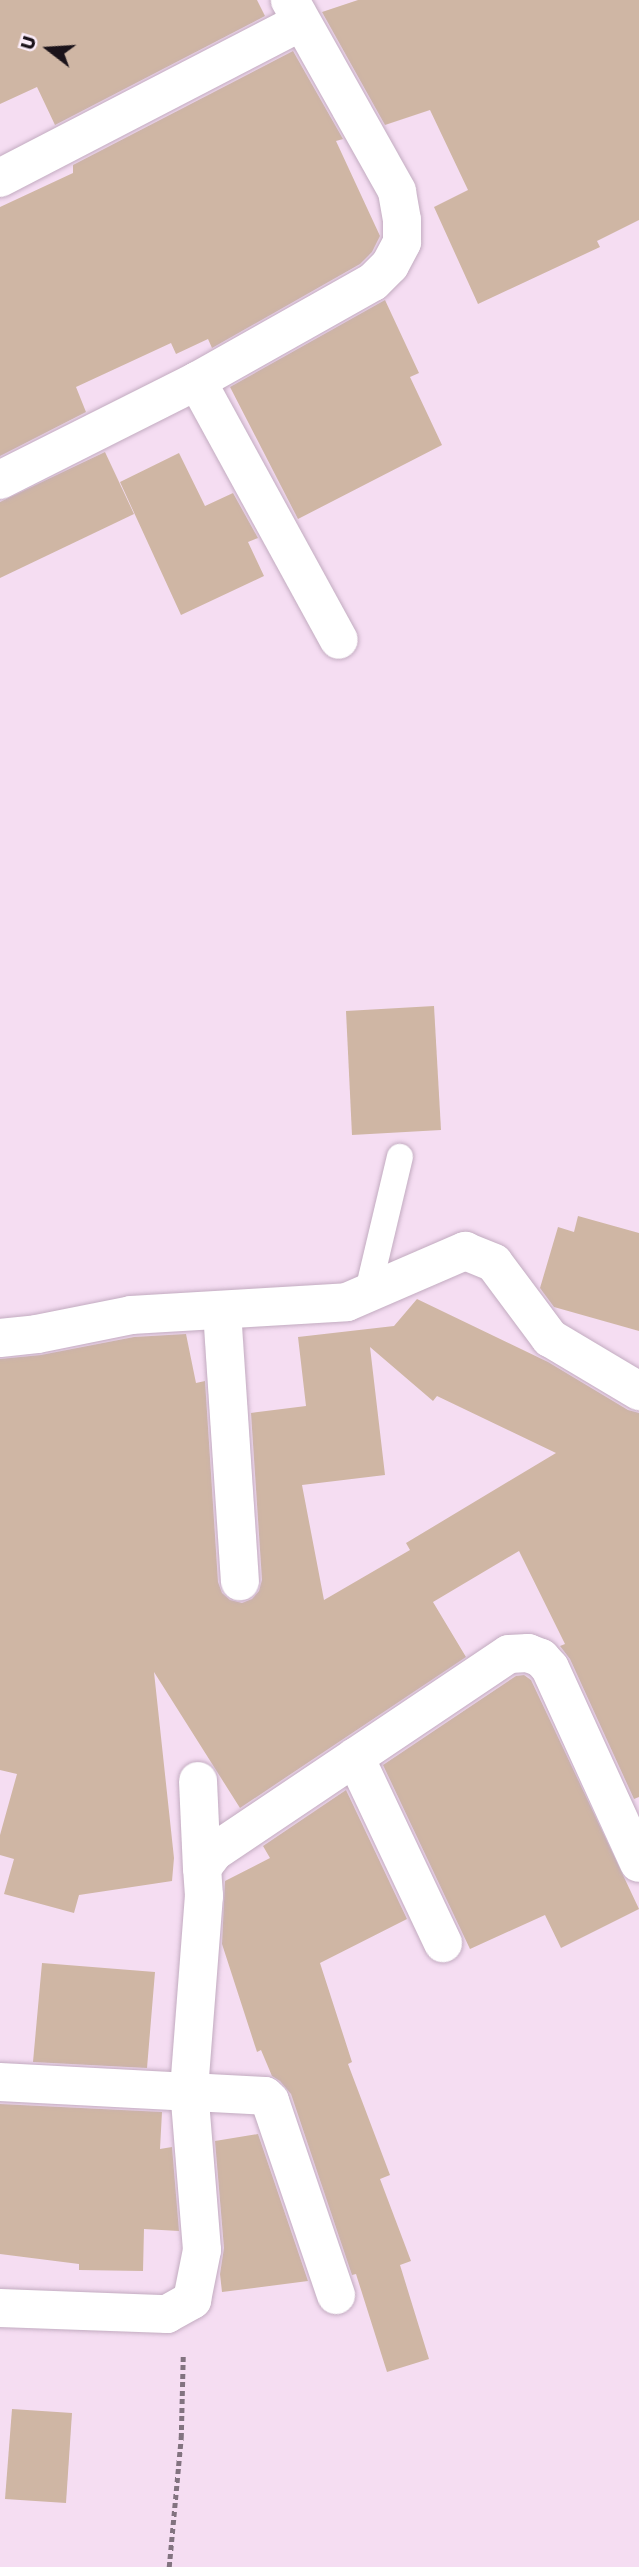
<!DOCTYPE html>
<html>
<head>
<meta charset="utf-8">
<style>
  body { margin:0 }
  #map { position:relative; width:639px; height:2567px; overflow:hidden; background:#f5ddf2; font-family:Jost,sans-serif }
  div>[style] { position:absolute }
  .building>* { inset:0; background:#cfb6a4 }
  .path>* { height:4.5px; margin-top:-2.25px; transform-origin:0; background:repeating-linear-gradient(90deg,#827380 0 5px,transparent 0 8.5px) }
  .roads { filter:drop-shadow(0 0 2px #c2abc0) drop-shadow(0 0 2px #c2abc0) }
  .lane>* { height:26px; margin:-13px; padding:0 13px; transform-origin:13px; border-radius:13px; background:#fff }
  .street>* { height:38px; margin:-19px; padding:0 19px; transform-origin:19px; border-radius:19px; background:#fff }
  span { translate:-50% -50%; white-space:nowrap; text-align:center; line-height:1.15; -webkit-text-stroke:5px #fcedfa; paint-order:stroke }
  .north { position:absolute; left:14px; top:14px; width:70px; height:70px; -webkit-text-stroke:5px #fcedfa; paint-order:stroke; rotate:287deg; font-size:19px; font-weight:700; line-height:28px; text-align:center; color:#1b131a }
  .north::after { content:''; display:block; margin:auto; width:24px; height:32px; background:#1b131a; clip-path:polygon(50% 0,100% 100%,50% 72%,0 100%) }
</style>
</head>
<body>
<div id="map">
  <div class="building">
    <i style="clip-path:polygon(0 0,257px 0,265px 16px,55px 125px,37px 87px,0 104px)"></i>
    <i style="clip-path:polygon(358px 0,639px 0,639px 220px,597px 241px,600px 247px,478px 304px,434px 207px,468px 190px,430px 110px,385px 125px,322px 12px)"></i>
    <i style="clip-path:polygon(293px 51px,343px 139px,336px 141px,380px 236px,372px 252px,360px 264px,212px 348px,208px 339px,176px 354px,171px 343px,76px 387px,86px 412px,0 456px,0 207px,73px 173px,73px 165px)"></i>
    <i style="clip-path:polygon(385px 300px,419px 373px,410px 377px,442px 445px,298px 519px,230px 387px)"></i>
    <i style="clip-path:polygon(105px 452px,134px 514px,0 578px,0 502px)"></i>
    <i style="clip-path:polygon(179px 453px,205px 506px,233px 493px,258px 538px,248px 542px,264px 576px,181px 615px,120px 482px)"></i>
    <i style="clip-path:polygon(434px 1006px,441px 1130px,352px 1135px,346px 1011px)"></i>
    <i style="clip-path:polygon(578px 1216px,639px 1233px,639px 1331px,554px 1307px,540px 1288px,558px 1227px,574px 1232px)"></i>
    <i style="clip-path:polygon(evenodd,417px 1299px,548px 1362px,628px 1410px,639px 1413px,639px 1797px,634px 1799px,570px 1659px,560px 1646px,565px 1644px,519px 1551px,433px 1602px,466px 1657px,240px 1808px,154px 1672px,174px 1858px,172px 1881px,79px 1895px,74px 1913px,4px 1894px,14px 1859px,0 1855px,0 1835px,17px 1774px,0 1770px,0 1359px,41px 1355px,134px 1337px,186px 1334px,196px 1383px,205px 1381px,218px 1582px,222px 1593px,230px 1600px,242px 1603px,252px 1599px,259px 1591px,262px 1580px,251px 1413px,306px 1406px,298px 1337px,394px 1326px,417px 1299px,370px 1347px,433px 1401px,437px 1396px,556px 1453px,406px 1543px,410px 1550px,324px 1600px,302px 1485px,385px 1475px,370px 1347px)"></i>
    <i style="clip-path:polygon(524px 1675px,531px 1680px,639px 1909px,561px 1948px,545px 1915px,470px 1949px,383px 1765px,516px 1676px)"></i>
    <i style="clip-path:polygon(346px 1790px,407px 1919px,320px 1963px,352px 2062px,348px 2064px,390px 2175px,380px 2179px,411px 2261px,400px 2265px,429px 2359px,387px 2372px,356px 2274px,352px 2275px,291px 2094px,280px 2081px,272px 2076px,261px 2050px,257px 2052px,222px 1944px,225px 1881px,270px 1858px,263px 1846px)"></i>
    <i style="clip-path:polygon(42px 1963px,155px 1972px,147px 2068px,33px 2062px)"></i>
    <i style="clip-path:polygon(0 2104px,162px 2112px,160px 2149px,172px 2147px,179px 2231px,144px 2229px,143px 2271px,79px 2270px,79px 2264px,0 2254px)"></i>
    <i style="clip-path:polygon(258px 2134px,308px 2281px,222px 2292px,220px 2274px,224px 2248px,215px 2141px)"></i>
    <i style="clip-path:polygon(12px 2409px,72px 2413px,66px 2503px,5px 2499px)"></i>
  </div>
  <div class="path">
    <i style="left:169px;top:2567px;width:130px;rotate:-84.7deg"></i>
    <i style="left:181px;top:2438px;width:83px;rotate:-88.6deg"></i>
  </div>
  <div class="roads">
    <div class="lane">
      <i style="left:367px;top:1295px;width:142px;rotate:-76.6deg"></i>
    </div>
    <div class="street">
      <i style="left:0;top:178px;width:339px;rotate:-27.4deg"></i>
      <i style="left:197px;top:381px;width:295px;rotate:61.3deg"></i>
      <i style="left:0;top:480px;width:220px;rotate:-26.7deg"></i>
      <i style="left:197px;top:381px;width:202px;rotate:-29.4deg"></i>
      <i style="left:373px;top:282px;width:24px;rotate:-45deg"></i>
      <i style="left:390px;top:265px;width:26px;rotate:-62deg"></i>
      <i style="left:402px;top:242px;width:22px;rotate:-90deg"></i>
      <i style="left:402px;top:220px;width:29px;rotate:-100deg"></i>
      <i style="left:397px;top:191px;width:219px;rotate:-119.3deg"></i>
      <i style="left:222px;top:1311px;width:271px;rotate:86.2deg"></i>
      <i style="left:0;top:1338px;width:37px;rotate:-6deg"></i>
      <i style="left:37px;top:1334px;width:96px;rotate:-11.4deg"></i>
      <i style="left:131px;top:1315px;width:216px;rotate:-3.4deg"></i>
      <i style="left:347px;top:1302px;width:129px;rotate:-23.4deg"></i>
      <i style="left:465px;top:1251px;width:31px;rotate:22deg"></i>
      <i style="left:494px;top:1263px;width:94px;rotate:53.3deg"></i>
      <i style="left:550px;top:1338px;width:104px;rotate:30.8deg"></i>
      <i style="left:355px;top:1757px;width:206px;rotate:64.7deg"></i>
      <i style="left:198px;top:1781px;width:87px;rotate:87.4deg"></i>
      <i style="left:0;top:2082px;width:265px;rotate:3deg"></i>
      <i style="left:265px;top:2096px;width:7px;rotate:45deg"></i>
      <i style="left:270px;top:2101px;width:205px;rotate:71.2deg"></i>
      <i style="left:0;top:2308px;width:167px;rotate:2.1deg"></i>
      <i style="left:167px;top:2314px;width:29px;rotate:-29deg"></i>
      <i style="left:192px;top:2300px;width:51px;rotate:-78.7deg"></i>
      <i style="left:202px;top:2250px;width:161px;rotate:-94.6deg"></i>
      <i style="left:189px;top:2090px;width:195px;rotate:-85.6deg"></i>
      <i style="left:204px;top:1896px;width:28px;rotate:-94deg"></i>
      <i style="left:202px;top:1868px;width:20px;rotate:-53deg"></i>
      <i style="left:214px;top:1852px;width:355px;rotate:-33.9deg"></i>
      <i style="left:509px;top:1654px;width:19px;rotate:-3deg"></i>
      <i style="left:528px;top:1653px;width:14px;rotate:21deg"></i>
      <i style="left:541px;top:1658px;width:13px;rotate:48deg"></i>
      <i style="left:550px;top:1668px;width:214px;rotate:65.5deg"></i>
    </div>
  </div>
  <div class="north">U</div>
</div>
</body>
</html>
